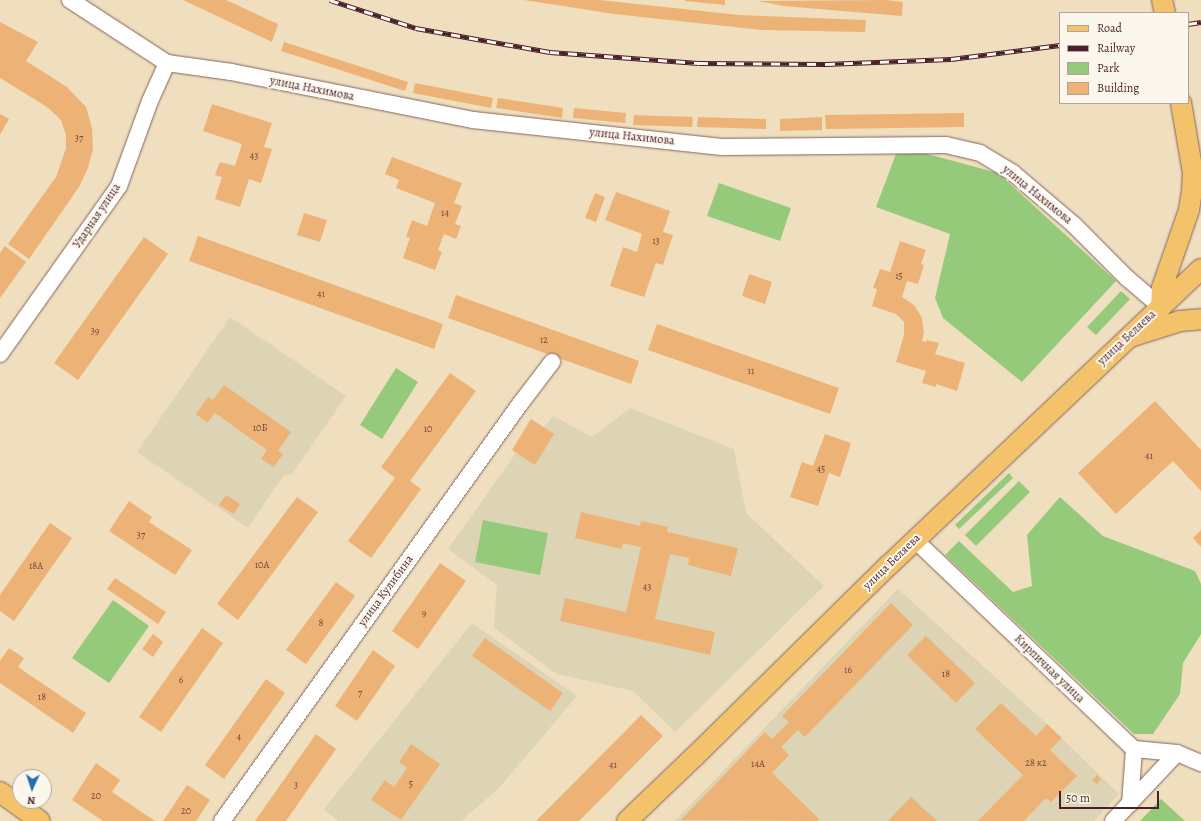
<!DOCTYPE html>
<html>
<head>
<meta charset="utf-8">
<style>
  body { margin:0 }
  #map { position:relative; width:1201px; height:821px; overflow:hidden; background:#efdfbe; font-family:Alegreya,serif }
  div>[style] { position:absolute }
  .built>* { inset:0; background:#dcd4b4 }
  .green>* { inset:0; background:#96ca7b }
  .building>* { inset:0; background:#edb376 }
  .roads { filter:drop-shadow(0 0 1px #84625e) drop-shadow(0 0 1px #84625e) }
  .minor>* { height:16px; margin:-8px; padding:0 8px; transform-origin:8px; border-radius:8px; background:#fff }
  .major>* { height:20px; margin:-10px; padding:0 10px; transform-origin:10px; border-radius:10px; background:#f3c26a }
  .rail>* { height:4.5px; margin-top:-2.25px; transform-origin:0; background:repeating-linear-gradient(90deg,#fbf7ec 0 9px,#4a1f2b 0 18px); box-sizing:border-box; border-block:1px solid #4a1f2b }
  span { translate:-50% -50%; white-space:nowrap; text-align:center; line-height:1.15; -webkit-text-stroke:4px #fbf7ec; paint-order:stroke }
  .number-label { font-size:10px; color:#73443e }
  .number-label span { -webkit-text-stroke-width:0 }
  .street-label { font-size:12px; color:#4a1f2b }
  .legend { position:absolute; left:1059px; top:12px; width:130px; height:92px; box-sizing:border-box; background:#fbf7ec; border:1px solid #b4a19f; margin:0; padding:5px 7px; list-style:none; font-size:12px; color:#4a1f2b }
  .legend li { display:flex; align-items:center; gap:8px; height:20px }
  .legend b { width:20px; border:1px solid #b4a19f }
  .north { position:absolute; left:12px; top:769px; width:40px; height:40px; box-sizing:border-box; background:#fbf7ec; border:1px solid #b4a19f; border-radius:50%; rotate:183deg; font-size:11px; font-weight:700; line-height:16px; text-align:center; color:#4a1f2b }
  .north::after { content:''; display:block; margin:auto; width:14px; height:18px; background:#1f6fb2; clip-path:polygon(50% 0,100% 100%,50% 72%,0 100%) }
  .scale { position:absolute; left:1059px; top:791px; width:100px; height:18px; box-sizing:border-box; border:2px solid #4a1f2b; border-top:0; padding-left:5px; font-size:12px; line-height:14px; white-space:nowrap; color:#4a1f2b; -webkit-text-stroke:3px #fbf7ec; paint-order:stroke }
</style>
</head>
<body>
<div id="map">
  <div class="built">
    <i style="clip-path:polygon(230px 317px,346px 396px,292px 474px,283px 476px,248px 528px,137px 452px)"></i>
    <i style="clip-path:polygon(630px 408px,734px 449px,746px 513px,824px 586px,675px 732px,633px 691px,557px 674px,494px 628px,497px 585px,448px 549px,516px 453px,512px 450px,531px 419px,544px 427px,553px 416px,592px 437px)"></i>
    <i style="clip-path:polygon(898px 589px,1047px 724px,1119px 794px,1094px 821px,675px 821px)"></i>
    <i style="clip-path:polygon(472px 623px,577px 696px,498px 789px,461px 821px,338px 821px,324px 809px)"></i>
  </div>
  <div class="green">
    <i style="clip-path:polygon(920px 152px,998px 173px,1116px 281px,1021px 383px,1022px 382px,943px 318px,935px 298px,950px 234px,876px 207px,896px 154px)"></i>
    <i style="clip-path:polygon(719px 183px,791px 208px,780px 241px,707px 216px)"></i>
    <i style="clip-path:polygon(1121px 291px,1130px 299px,1096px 335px,1087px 327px)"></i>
    <i style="clip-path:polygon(396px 368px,418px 382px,382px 439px,360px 425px)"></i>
    <i style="clip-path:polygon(1009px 473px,1013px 478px,959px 529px,955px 525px)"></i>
    <i style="clip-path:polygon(1019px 481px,1030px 492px,976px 546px,965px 535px)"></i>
    <i style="clip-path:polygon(1060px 497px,1103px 536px,1195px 571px,1201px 584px,1201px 634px,1183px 663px,1180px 694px,1153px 734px,1134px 734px,945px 555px,959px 541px,1013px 592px,1032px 586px,1027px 535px)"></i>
    <i style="clip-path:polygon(483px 520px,548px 533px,540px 575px,475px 562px)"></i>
    <i style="clip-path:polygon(113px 600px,149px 626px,109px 683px,72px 658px)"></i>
    <i style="clip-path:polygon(1161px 799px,1185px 821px,1140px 821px)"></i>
  </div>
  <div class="building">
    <i style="clip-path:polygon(183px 0,226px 0,278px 24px,272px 42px)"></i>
    <i style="clip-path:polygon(524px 0,600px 0,739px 15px,866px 20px,865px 32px,762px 30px,614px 14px)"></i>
    <i style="clip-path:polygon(685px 0,725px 0,725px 5px,685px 1px)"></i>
    <i style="clip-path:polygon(885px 0,903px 2px,902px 16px,783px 6px,758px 1px)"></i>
    <i style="clip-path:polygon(0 22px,38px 42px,26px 61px,67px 87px,86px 107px,92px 128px,93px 149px,88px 168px,79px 187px,29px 259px,8px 244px,56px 177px,66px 148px,66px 135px,61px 120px,47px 107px,0 78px)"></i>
    <i style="clip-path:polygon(284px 42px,408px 82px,405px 91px,281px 51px)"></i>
    <i style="clip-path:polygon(415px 83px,493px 98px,491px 108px,413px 93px)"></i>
    <i style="clip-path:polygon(498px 98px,563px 108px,562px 118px,496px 108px)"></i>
    <i style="clip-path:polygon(212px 104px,272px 123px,264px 147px,272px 149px,261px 183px,249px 179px,240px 207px,215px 199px,222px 177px,215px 175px,220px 162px,235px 166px,242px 144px,203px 131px)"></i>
    <i style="clip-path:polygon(574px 108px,626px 113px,625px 123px,573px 118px)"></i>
    <i style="clip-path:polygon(964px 113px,964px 127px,826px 129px,825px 115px)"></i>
    <i style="clip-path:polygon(0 114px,9px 119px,0 135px)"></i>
    <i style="clip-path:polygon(634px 115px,693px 117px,692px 127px,633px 125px)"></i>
    <i style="clip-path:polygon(698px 117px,766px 119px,766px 129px,697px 127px)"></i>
    <i style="clip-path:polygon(822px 117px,822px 130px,780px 131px,780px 119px)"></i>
    <i style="clip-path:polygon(392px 157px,462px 183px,454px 203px,462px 206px,455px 224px,461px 226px,456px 239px,444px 234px,438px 250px,442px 252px,435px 270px,403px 258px,410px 238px,406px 237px,412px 220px,427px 226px,435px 203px,396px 188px,399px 180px,385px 174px)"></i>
    <i style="clip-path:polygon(616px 192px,670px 211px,663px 232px,673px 235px,663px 265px,656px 263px,644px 297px,610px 286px,623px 247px,637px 252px,642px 234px,605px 220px)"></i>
    <i style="clip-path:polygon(595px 193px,605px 197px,596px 222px,585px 218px)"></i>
    <i style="clip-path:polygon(304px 213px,327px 220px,320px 242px,297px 235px)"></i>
    <i style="clip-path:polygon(198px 236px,443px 324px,434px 349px,189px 261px)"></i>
    <i style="clip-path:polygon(144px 237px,168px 254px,78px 380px,54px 363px)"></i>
    <i style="clip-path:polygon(900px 241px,926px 250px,921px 264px,924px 265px,918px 284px,907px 281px,902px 297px,914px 305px,922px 318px,924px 333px,922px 341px,926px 342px,927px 340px,939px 343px,935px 354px,965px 363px,957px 391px,936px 384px,936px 387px,922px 383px,926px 371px,896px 362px,904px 335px,904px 322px,896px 314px,872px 306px,877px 289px,873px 288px,880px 269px,890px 272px)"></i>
    <i style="clip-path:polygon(5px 246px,26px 262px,0 298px,0 253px)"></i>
    <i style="clip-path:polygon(749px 274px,772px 282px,765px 304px,742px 296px)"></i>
    <i style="clip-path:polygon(456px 295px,639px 361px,631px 384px,448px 318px)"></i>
    <i style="clip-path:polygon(657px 324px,839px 388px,830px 414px,648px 350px)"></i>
    <i style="clip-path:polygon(450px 373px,476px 391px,410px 481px,421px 489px,371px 558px,348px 541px,395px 478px,381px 467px)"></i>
    <i style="clip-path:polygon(224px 385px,291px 432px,278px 451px,283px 454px,274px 467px,261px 459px,267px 450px,215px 413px,207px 423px,196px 414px,208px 397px,213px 400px)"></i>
    <i style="clip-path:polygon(1155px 401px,1201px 450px,1201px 491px,1173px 461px,1116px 514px,1078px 473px)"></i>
    <i style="clip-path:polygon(531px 419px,554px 434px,535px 465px,512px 450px)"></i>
    <i style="clip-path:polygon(825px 434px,851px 443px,840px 477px,829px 473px,818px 506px,790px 497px,802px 462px,813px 466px)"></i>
    <i style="clip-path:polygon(226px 495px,240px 504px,234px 514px,219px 505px)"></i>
    <i style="clip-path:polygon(297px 497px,318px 512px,238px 620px,217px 604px)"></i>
    <i style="clip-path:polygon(129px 501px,152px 517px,149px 522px,192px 550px,175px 575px,109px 531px)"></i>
    <i style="clip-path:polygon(581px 512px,640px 526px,641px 521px,668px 527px,667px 532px,738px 548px,731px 576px,688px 565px,689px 558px,670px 554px,655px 619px,715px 632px,710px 655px,560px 621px,565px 598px,626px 612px,641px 547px,623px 543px,622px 549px,575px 538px)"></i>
    <i style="clip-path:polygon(50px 523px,72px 538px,14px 621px,0 611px,0 595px)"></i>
    <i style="clip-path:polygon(1201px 530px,1201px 547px,1193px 538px)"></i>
    <i style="clip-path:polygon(440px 563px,466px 581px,418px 649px,392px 631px)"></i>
    <i style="clip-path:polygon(115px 578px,166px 612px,158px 624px,107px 589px)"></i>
    <i style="clip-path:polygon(336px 582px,355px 596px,306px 664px,286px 650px)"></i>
    <i style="clip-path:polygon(891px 603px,913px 625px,805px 737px,798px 730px,781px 747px,789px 755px,772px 773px,819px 819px,817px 821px,681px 820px,765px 732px,772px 739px,789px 722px,782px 716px)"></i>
    <i style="clip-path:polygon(202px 628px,223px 643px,161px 732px,139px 717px)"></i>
    <i style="clip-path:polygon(153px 634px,163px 642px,153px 657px,142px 649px)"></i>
    <i style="clip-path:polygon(926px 636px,975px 683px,956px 703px,907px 655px)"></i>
    <i style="clip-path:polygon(485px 638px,563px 693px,550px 711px,472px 656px)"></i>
    <i style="clip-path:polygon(9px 648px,24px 658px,18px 667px,86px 713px,73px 733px,0 683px,0 661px)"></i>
    <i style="clip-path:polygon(373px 650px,395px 666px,357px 721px,335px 706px)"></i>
    <i style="clip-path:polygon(266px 679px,285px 693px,224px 779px,205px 765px)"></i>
    <i style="clip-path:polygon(1001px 703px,1036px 736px,1047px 724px,1062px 738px,1050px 750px,1077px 776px,1051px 802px,1046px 798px,1024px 821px,978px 821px,1023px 775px,975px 729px)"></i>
    <i style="clip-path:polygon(641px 715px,663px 736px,607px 793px,579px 821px,536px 821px)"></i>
    <i style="clip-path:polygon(316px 734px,336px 749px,286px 821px,255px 821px)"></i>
    <i style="clip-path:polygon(411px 744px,440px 764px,401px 820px,371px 800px,385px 780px,394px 787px,407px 768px,399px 762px)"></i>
    <i style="clip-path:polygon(96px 763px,120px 780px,112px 792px,155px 821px,103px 821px,72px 800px)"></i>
    <i style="clip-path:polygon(1097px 775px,1101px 779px,1097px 784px,1092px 780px)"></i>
    <i style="clip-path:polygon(187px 785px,210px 800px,196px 821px,163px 821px)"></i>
    <i style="clip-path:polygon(911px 797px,937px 821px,888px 821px)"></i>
  </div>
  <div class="roads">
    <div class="minor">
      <i style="left:70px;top:0;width:116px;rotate:33deg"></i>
      <i style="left:167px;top:63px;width:65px;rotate:8deg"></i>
      <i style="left:231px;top:72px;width:247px;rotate:11.2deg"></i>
      <i style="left:473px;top:120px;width:250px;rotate:6.2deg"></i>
      <i style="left:722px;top:147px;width:224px;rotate:-0.5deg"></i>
      <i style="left:946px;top:145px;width:35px;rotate:13deg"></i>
      <i style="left:980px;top:153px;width:39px;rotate:31deg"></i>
      <i style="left:1013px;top:173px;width:80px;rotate:40.4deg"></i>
      <i style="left:1074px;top:225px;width:75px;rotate:45deg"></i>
      <i style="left:1127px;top:278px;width:45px;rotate:40.5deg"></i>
      <i style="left:0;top:354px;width:206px;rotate:-54.7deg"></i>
      <i style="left:119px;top:186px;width:90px;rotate:-70deg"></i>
      <i style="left:150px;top:101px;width:42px;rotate:-65.9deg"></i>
      <i style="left:915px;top:540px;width:303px;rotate:43.7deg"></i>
      <i style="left:1134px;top:749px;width:43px;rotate:5.3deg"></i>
      <i style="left:1177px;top:753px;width:26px;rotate:23deg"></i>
      <i style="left:1130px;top:804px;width:55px;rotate:-85.8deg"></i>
      <i style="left:222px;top:821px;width:513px;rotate:-54.45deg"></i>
      <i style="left:520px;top:404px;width:53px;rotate:-52.7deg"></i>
      <i style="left:1113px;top:821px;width:93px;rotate:-46.7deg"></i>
    </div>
    <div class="major">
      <i style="left:1162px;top:0;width:13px;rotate:77deg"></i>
      <i style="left:1161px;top:307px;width:19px;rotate:-87deg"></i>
      <i style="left:1162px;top:288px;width:83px;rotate:-70.9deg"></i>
      <i style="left:1189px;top:210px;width:19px;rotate:-81deg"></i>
      <i style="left:1192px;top:191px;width:18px;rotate:-87deg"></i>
      <i style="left:1193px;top:173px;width:71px;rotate:-99.7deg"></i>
      <i style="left:1133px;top:336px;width:49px;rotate:-17.7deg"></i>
      <i style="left:1180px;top:321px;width:21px;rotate:-5deg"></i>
      <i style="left:0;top:792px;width:49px;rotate:35.9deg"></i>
      <i style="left:627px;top:821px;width:93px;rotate:-43.7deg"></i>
      <i style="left:694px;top:757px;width:274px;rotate:-44.6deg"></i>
      <i style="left:889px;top:565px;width:430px;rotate:-43.5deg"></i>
    </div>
  </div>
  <div class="rail">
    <i style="left:330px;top:0;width:90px;rotate:18deg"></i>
    <i style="left:416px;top:28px;width:136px;rotate:10.2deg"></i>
    <i style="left:550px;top:52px;width:149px;rotate:4.2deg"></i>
    <i style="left:699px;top:63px;width:127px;rotate:0.5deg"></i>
    <i style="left:826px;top:64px;width:125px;rotate:-2.3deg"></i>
    <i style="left:951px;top:59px;width:110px;rotate:-7.3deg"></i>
    <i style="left:1188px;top:24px;width:13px;rotate:-9deg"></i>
  </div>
  <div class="number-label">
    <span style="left:79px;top:138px">37</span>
    <span style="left:254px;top:156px">43</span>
    <span style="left:445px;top:213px">14</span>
    <span style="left:656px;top:241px">13</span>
    <span style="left:899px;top:276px">15</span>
    <span style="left:321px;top:294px">41</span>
    <span style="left:95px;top:331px">39</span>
    <span style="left:544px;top:340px">12</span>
    <span style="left:751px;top:371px">11</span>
    <span style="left:260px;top:428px">10Б</span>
    <span style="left:428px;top:429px">10</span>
    <span style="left:1149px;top:456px">41</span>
    <span style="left:821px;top:469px">45</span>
    <span style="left:141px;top:535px">37</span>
    <span style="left:262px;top:565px">10А</span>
    <span style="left:36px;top:566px">18А</span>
    <span style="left:647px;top:587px">43</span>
    <span style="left:424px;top:613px">9</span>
    <span style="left:321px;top:623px">8</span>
    <span style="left:848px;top:670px">16</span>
    <span style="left:946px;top:674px">18</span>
    <span style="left:181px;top:680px">6</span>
    <span style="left:360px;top:693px">7</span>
    <span style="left:42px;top:697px">18</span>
    <span style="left:239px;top:737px">4</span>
    <span style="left:1036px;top:763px">28 к2</span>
    <span style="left:758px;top:764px">14А</span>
    <span style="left:613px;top:765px">41</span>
    <span style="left:411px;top:784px">5</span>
    <span style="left:296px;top:785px">3</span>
    <span style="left:96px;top:796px">20</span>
    <span style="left:186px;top:811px">20</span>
  </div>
  <div class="street-label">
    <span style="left:312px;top:89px;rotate:11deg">улица Нахимова</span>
    <span style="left:632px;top:137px;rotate:6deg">улица Нахимова</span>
    <span style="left:1037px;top:195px;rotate:39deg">улица Нахимова</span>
    <span style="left:97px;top:216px;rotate:-56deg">Ударная улица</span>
    <span style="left:1127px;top:338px;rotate:-43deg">улица Беляева</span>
    <span style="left:892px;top:562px;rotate:-44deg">улица Беляева</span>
    <span style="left:386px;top:591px;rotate:-54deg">улица Кулибина</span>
    <span style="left:1049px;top:669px;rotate:44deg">Кирпичная улица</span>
  </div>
  <ul class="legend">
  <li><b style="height:5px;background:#f3c26a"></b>Road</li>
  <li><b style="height:5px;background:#4a1f2b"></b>Railway</li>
  <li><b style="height:11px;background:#96ca7b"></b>Park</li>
  <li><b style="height:11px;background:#edb376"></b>Building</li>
  </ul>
  <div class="north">N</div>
  <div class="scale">50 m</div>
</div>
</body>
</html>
